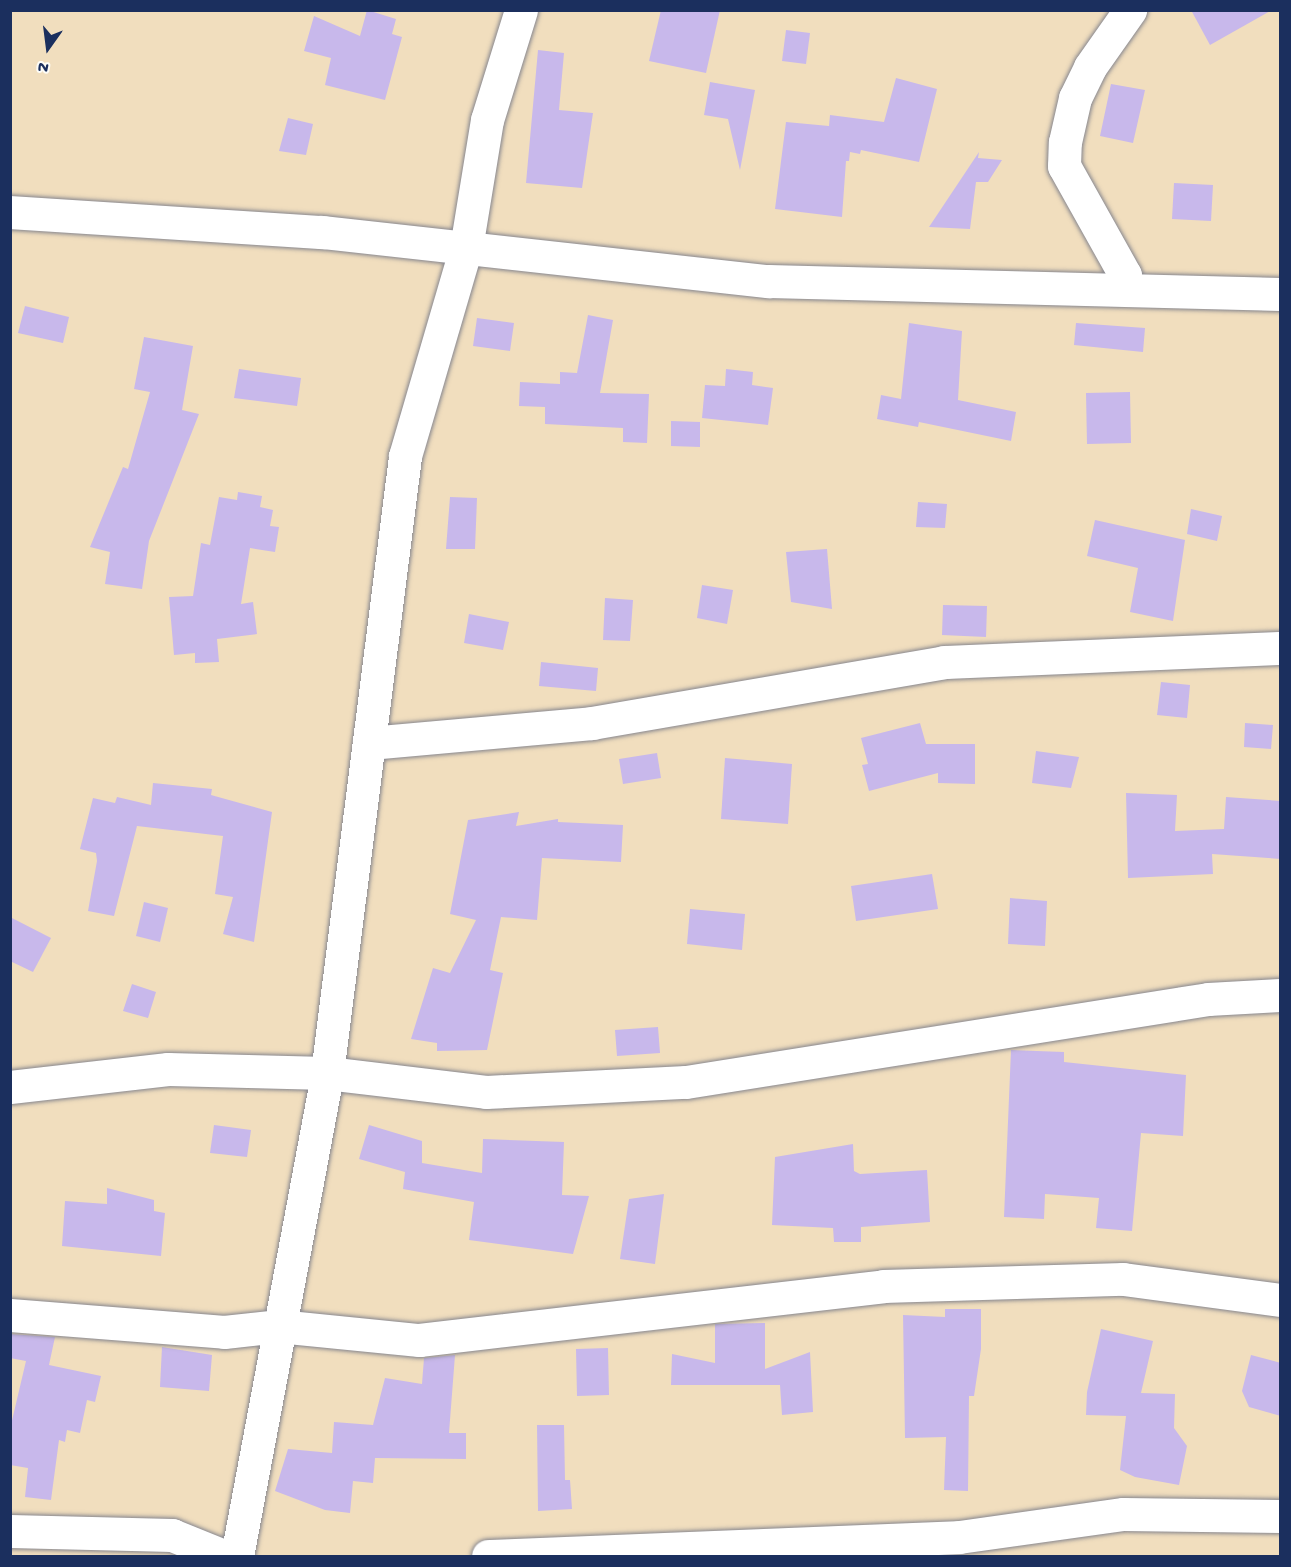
<!DOCTYPE html>
<html>
<head>
<meta charset="utf-8">
<style>
  body { margin:0 }
  #map { position:relative; width:1291px; height:1567px; overflow:hidden; background:#f1debe; font-family:"Gochi Hand",sans-serif }
  div>[style] { position:absolute }
  .building>* { inset:0; background:#c8b8eb }
  .roads { filter:drop-shadow(0 0 2px #86868e) drop-shadow(0 0 2px #86868e) }
  .minor>* { height:33px; margin:-16.5px; padding:0 16.5px; transform-origin:16.5px; border-radius:16.5px; background:#fff }
  span { translate:-50% -50%; white-space:nowrap; text-align:center; line-height:1.15; -webkit-text-stroke:6px #fdfcf7; paint-order:stroke }
  .frame { position:absolute; inset:0; border:12px solid #1b2f5e; pointer-events:none }
  .north { position:absolute; left:18px; top:18px; width:60px; height:60px; -webkit-text-stroke:4px #fdfcf7; paint-order:stroke; rotate:194deg; font-size:16px; font-weight:700; line-height:24px; text-align:center; color:#1b2f5e }
  .north::after { content:''; display:block; margin:auto; width:21px; height:27px; background:#1b2f5e; clip-path:polygon(50% 0,100% 100%,50% 72%,0 100%) }
</style>
</head>
<body>
<div id="map">
  <div class="building">
    <i style="clip-path:polygon(367px 10px,396px 19px,392px 34px,402px 37px,385px 100px,325px 85px,331px 58px,304px 51px,314px 16px,360px 36px)"></i>
    <i style="clip-path:polygon(661px 10px,720px 10px,706px 73px,649px 61px)"></i>
    <i style="clip-path:polygon(1191px 10px,1272px 10px,1210px 45px)"></i>
    <i style="clip-path:polygon(786px 30px,810px 33px,806px 64px,782px 61px)"></i>
    <i style="clip-path:polygon(538px 50px,564px 53px,559px 110px,593px 113px,582px 188px,526px 183px)"></i>
    <i style="clip-path:polygon(896px 78px,937px 89px,919px 162px,861px 150px,860px 154px,850px 152px,849px 161px,846px 161px,842px 217px,775px 209px,786px 122px,829px 126px,830px 115px,884px 122px)"></i>
    <i style="clip-path:polygon(710px 82px,755px 90px,740px 170px,728px 119px,704px 115px)"></i>
    <i style="clip-path:polygon(1111px 84px,1145px 90px,1133px 143px,1100px 136px)"></i>
    <i style="clip-path:polygon(288px 118px,313px 124px,306px 155px,279px 151px)"></i>
    <i style="clip-path:polygon(979px 152px,978px 158px,1002px 160px,988px 182px,976px 182px,970px 229px,929px 227px)"></i>
    <i style="clip-path:polygon(1174px 183px,1213px 185px,1211px 221px,1172px 219px)"></i>
    <i style="clip-path:polygon(25px 306px,69px 317px,63px 343px,18px 333px)"></i>
    <i style="clip-path:polygon(588px 315px,613px 320px,600px 393px,649px 394px,647px 443px,623px 442px,623px 428px,545px 424px,545px 407px,519px 406px,520px 382px,560px 384px,560px 372px,577px 373px)"></i>
    <i style="clip-path:polygon(477px 318px,514px 323px,510px 351px,473px 346px)"></i>
    <i style="clip-path:polygon(909px 323px,962px 331px,958px 400px,1016px 412px,1011px 441px,919px 422px,918px 427px,877px 419px,881px 395px,901px 399px)"></i>
    <i style="clip-path:polygon(1076px 323px,1145px 328px,1143px 352px,1074px 345px)"></i>
    <i style="clip-path:polygon(144px 337px,193px 346px,182px 410px,199px 414px,149px 541px,142px 589px,105px 584px,110px 552px,90px 547px,123px 467px,128px 469px,150px 392px,134px 389px)"></i>
    <i style="clip-path:polygon(239px 369px,301px 378px,297px 406px,234px 398px)"></i>
    <i style="clip-path:polygon(726px 369px,753px 372px,752px 385px,773px 388px,768px 425px,702px 418px,705px 385px,725px 386px)"></i>
    <i style="clip-path:polygon(1130px 392px,1131px 443px,1087px 444px,1086px 393px)"></i>
    <i style="clip-path:polygon(671px 421px,700px 422px,700px 447px,671px 446px)"></i>
    <i style="clip-path:polygon(238px 492px,262px 496px,260px 507px,273px 510px,270px 526px,279px 527px,275px 552px,250px 548px,241px 604px,253px 602px,257px 634px,217px 639px,219px 662px,195px 663px,195px 653px,174px 655px,169px 597px,193px 596px,201px 543px,210px 545px,219px 497px,237px 500px)"></i>
    <i style="clip-path:polygon(450px 497px,477px 498px,475px 549px,446px 549px)"></i>
    <i style="clip-path:polygon(918px 502px,947px 504px,945px 528px,916px 527px)"></i>
    <i style="clip-path:polygon(1191px 509px,1222px 516px,1217px 541px,1187px 534px)"></i>
    <i style="clip-path:polygon(1095px 520px,1185px 540px,1173px 621px,1130px 612px,1138px 568px,1087px 556px)"></i>
    <i style="clip-path:polygon(827px 549px,832px 609px,791px 602px,786px 552px)"></i>
    <i style="clip-path:polygon(702px 585px,733px 590px,727px 624px,697px 618px)"></i>
    <i style="clip-path:polygon(605px 598px,633px 600px,630px 641px,603px 640px)"></i>
    <i style="clip-path:polygon(943px 605px,987px 606px,986px 637px,942px 635px)"></i>
    <i style="clip-path:polygon(469px 614px,509px 622px,503px 650px,464px 643px)"></i>
    <i style="clip-path:polygon(541px 662px,598px 668px,596px 691px,539px 686px)"></i>
    <i style="clip-path:polygon(1161px 682px,1190px 685px,1187px 718px,1157px 715px)"></i>
    <i style="clip-path:polygon(920px 723px,926px 744px,975px 744px,975px 784px,938px 783px,938px 773px,869px 791px,862px 765px,868px 764px,861px 738px)"></i>
    <i style="clip-path:polygon(1245px 723px,1273px 725px,1271px 749px,1244px 747px)"></i>
    <i style="clip-path:polygon(1036px 751px,1079px 757px,1071px 788px,1032px 783px)"></i>
    <i style="clip-path:polygon(657px 753px,661px 778px,623px 784px,619px 759px)"></i>
    <i style="clip-path:polygon(725px 758px,792px 764px,788px 824px,721px 819px)"></i>
    <i style="clip-path:polygon(153px 783px,212px 789px,211px 795px,272px 812px,254px 942px,223px 934px,233px 897px,215px 894px,223px 836px,137px 826px,114px 916px,88px 911px,97px 861px,96px 853px,80px 849px,93px 798px,115px 803px,117px 797px,151px 805px)"></i>
    <i style="clip-path:polygon(1126px 793px,1177px 795px,1175px 831px,1224px 829px,1226px 797px,1281px 801px,1281px 859px,1212px 854px,1213px 874px,1128px 878px)"></i>
    <i style="clip-path:polygon(519px 812px,516px 826px,558px 819px,558px 822px,623px 825px,621px 862px,542px 858px,537px 920px,501px 917px,490px 970px,503px 973px,487px 1050px,437px 1051px,437px 1043px,411px 1039px,433px 968px,450px 973px,476px 920px,450px 914px,468px 820px)"></i>
    <i style="clip-path:polygon(932px 874px,938px 909px,856px 921px,851px 886px)"></i>
    <i style="clip-path:polygon(1010px 898px,1047px 901px,1045px 946px,1008px 944px)"></i>
    <i style="clip-path:polygon(144px 902px,168px 908px,160px 942px,136px 936px)"></i>
    <i style="clip-path:polygon(690px 909px,745px 914px,742px 950px,687px 944px)"></i>
    <i style="clip-path:polygon(10px 917px,51px 938px,33px 972px,10px 961px)"></i>
    <i style="clip-path:polygon(132px 984px,156px 992px,148px 1018px,123px 1011px)"></i>
    <i style="clip-path:polygon(658px 1027px,660px 1053px,617px 1056px,615px 1030px)"></i>
    <i style="clip-path:polygon(1011px 1050px,1064px 1052px,1064px 1062px,1186px 1075px,1183px 1136px,1141px 1133px,1132px 1231px,1096px 1228px,1099px 1198px,1045px 1194px,1044px 1219px,1004px 1217px)"></i>
    <i style="clip-path:polygon(214px 1125px,251px 1130px,247px 1157px,210px 1153px)"></i>
    <i style="clip-path:polygon(369px 1125px,422px 1141px,422px 1163px,482px 1173px,483px 1139px,564px 1142px,562px 1195px,589px 1196px,573px 1254px,469px 1240px,474px 1202px,403px 1189px,405px 1172px,359px 1159px)"></i>
    <i style="clip-path:polygon(853px 1144px,854px 1171px,860px 1174px,927px 1170px,930px 1222px,861px 1227px,861px 1242px,834px 1242px,833px 1228px,772px 1225px,775px 1157px)"></i>
    <i style="clip-path:polygon(107px 1188px,154px 1200px,154px 1211px,165px 1213px,161px 1256px,62px 1246px,65px 1201px,107px 1204px)"></i>
    <i style="clip-path:polygon(664px 1194px,655px 1264px,620px 1259px,629px 1199px)"></i>
    <i style="clip-path:polygon(945px 1309px,981px 1309px,981px 1349px,974px 1396px,969px 1396px,968px 1491px,944px 1490px,946px 1437px,905px 1438px,903px 1315px,945px 1317px)"></i>
    <i style="clip-path:polygon(765px 1323px,765px 1369px,810px 1352px,813px 1412px,782px 1415px,780px 1385px,671px 1385px,672px 1354px,715px 1363px,715px 1324px)"></i>
    <i style="clip-path:polygon(1101px 1329px,1153px 1341px,1141px 1393px,1175px 1394px,1174px 1428px,1187px 1446px,1179px 1485px,1135px 1477px,1120px 1470px,1126px 1416px,1086px 1415px,1087px 1392px)"></i>
    <i style="clip-path:polygon(10px 1334px,55px 1337px,49px 1365px,101px 1376px,95px 1402px,87px 1400px,80px 1433px,67px 1430px,65px 1442px,59px 1440px,51px 1500px,25px 1497px,28px 1468px,10px 1465px,10px 1429px,26px 1361px,10px 1358px)"></i>
    <i style="clip-path:polygon(162px 1347px,212px 1355px,209px 1391px,160px 1387px)"></i>
    <i style="clip-path:polygon(608px 1348px,609px 1395px,577px 1396px,576px 1349px)"></i>
    <i style="clip-path:polygon(455px 1355px,449px 1433px,466px 1433px,466px 1459px,375px 1458px,373px 1483px,353px 1481px,350px 1513px,325px 1510px,275px 1491px,288px 1449px,332px 1453px,334px 1422px,373px 1425px,385px 1378px,422px 1384px,424px 1358px)"></i>
    <i style="clip-path:polygon(1251px 1355px,1281px 1363px,1281px 1416px,1249px 1407px,1242px 1391px)"></i>
    <i style="clip-path:polygon(537px 1425px,564px 1425px,565px 1480px,570px 1480px,572px 1509px,538px 1511px)"></i>
  </div>
  <div class="roads">
    <div class="minor">
      <i style="left:10px;top:212px;width:313px;rotate:3.7deg"></i>
      <i style="left:322px;top:232px;width:449px;rotate:6.3deg"></i>
      <i style="left:768px;top:281px;width:512px;rotate:1.45deg"></i>
      <i style="left:1125px;top:289px;width:14px;rotate:-90deg"></i>
      <i style="left:1125px;top:275px;width:125px;rotate:-119.2deg"></i>
      <i style="left:1064px;top:166px;width:24px;rotate:-88deg"></i>
      <i style="left:1065px;top:142px;width:45px;rotate:-77.2deg"></i>
      <i style="left:1075px;top:98px;width:34px;rotate:-64deg"></i>
      <i style="left:1090px;top:67px;width:70px;rotate:-54.9deg"></i>
      <i style="left:369px;top:743px;width:224px;rotate:-5.1deg"></i>
      <i style="left:592px;top:723px;width:357px;rotate:-9.8deg"></i>
      <i style="left:944px;top:662px;width:336px;rotate:-2.4deg"></i>
      <i style="left:10px;top:1087px;width:159px;rotate:-6.5deg"></i>
      <i style="left:168px;top:1069px;width:159px;rotate:1.4deg"></i>
      <i style="left:327px;top:1073px;width:160px;rotate:6.8deg"></i>
      <i style="left:486px;top:1092px;width:200px;rotate:-2.9deg"></i>
      <i style="left:686px;top:1082px;width:529px;rotate:-9.03deg"></i>
      <i style="left:1208px;top:999px;width:72px;rotate:-3.2deg"></i>
      <i style="left:10px;top:1315px;width:215px;rotate:4.5deg"></i>
      <i style="left:224px;top:1332px;width:54px;rotate:-6.3deg"></i>
      <i style="left:278px;top:1326px;width:142px;rotate:5.7deg"></i>
      <i style="left:419px;top:1340px;width:467px;rotate:-6.6deg"></i>
      <i style="left:883px;top:1286px;width:240px;rotate:-1.7deg"></i>
      <i style="left:1123px;top:1279px;width:158px;rotate:7.6deg"></i>
      <i style="left:10px;top:1531px;width:162px;rotate:1.4deg"></i>
      <i style="left:172px;top:1535px;width:56px;rotate:22deg"></i>
      <i style="left:237px;top:1556px;width:491px;rotate:-79.4deg"></i>
      <i style="left:327px;top:1073px;width:622px;rotate:-82.79deg"></i>
      <i style="left:405px;top:456px;width:217px;rotate:-73.7deg"></i>
      <i style="left:466px;top:248px;width:130px;rotate:-80.7deg"></i>
      <i style="left:487px;top:120px;width:115px;rotate:-72.8deg"></i>
      <i style="left:488px;top:1556px;width:471px;rotate:-2.3deg"></i>
      <i style="left:959px;top:1537px;width:166px;rotate:-8deg"></i>
      <i style="left:1123px;top:1514px;width:157px;rotate:0.7deg"></i>
    </div>
  </div>
  <div class="frame"></div>
  <div class="north">N</div>
</div>
</body>
</html>
